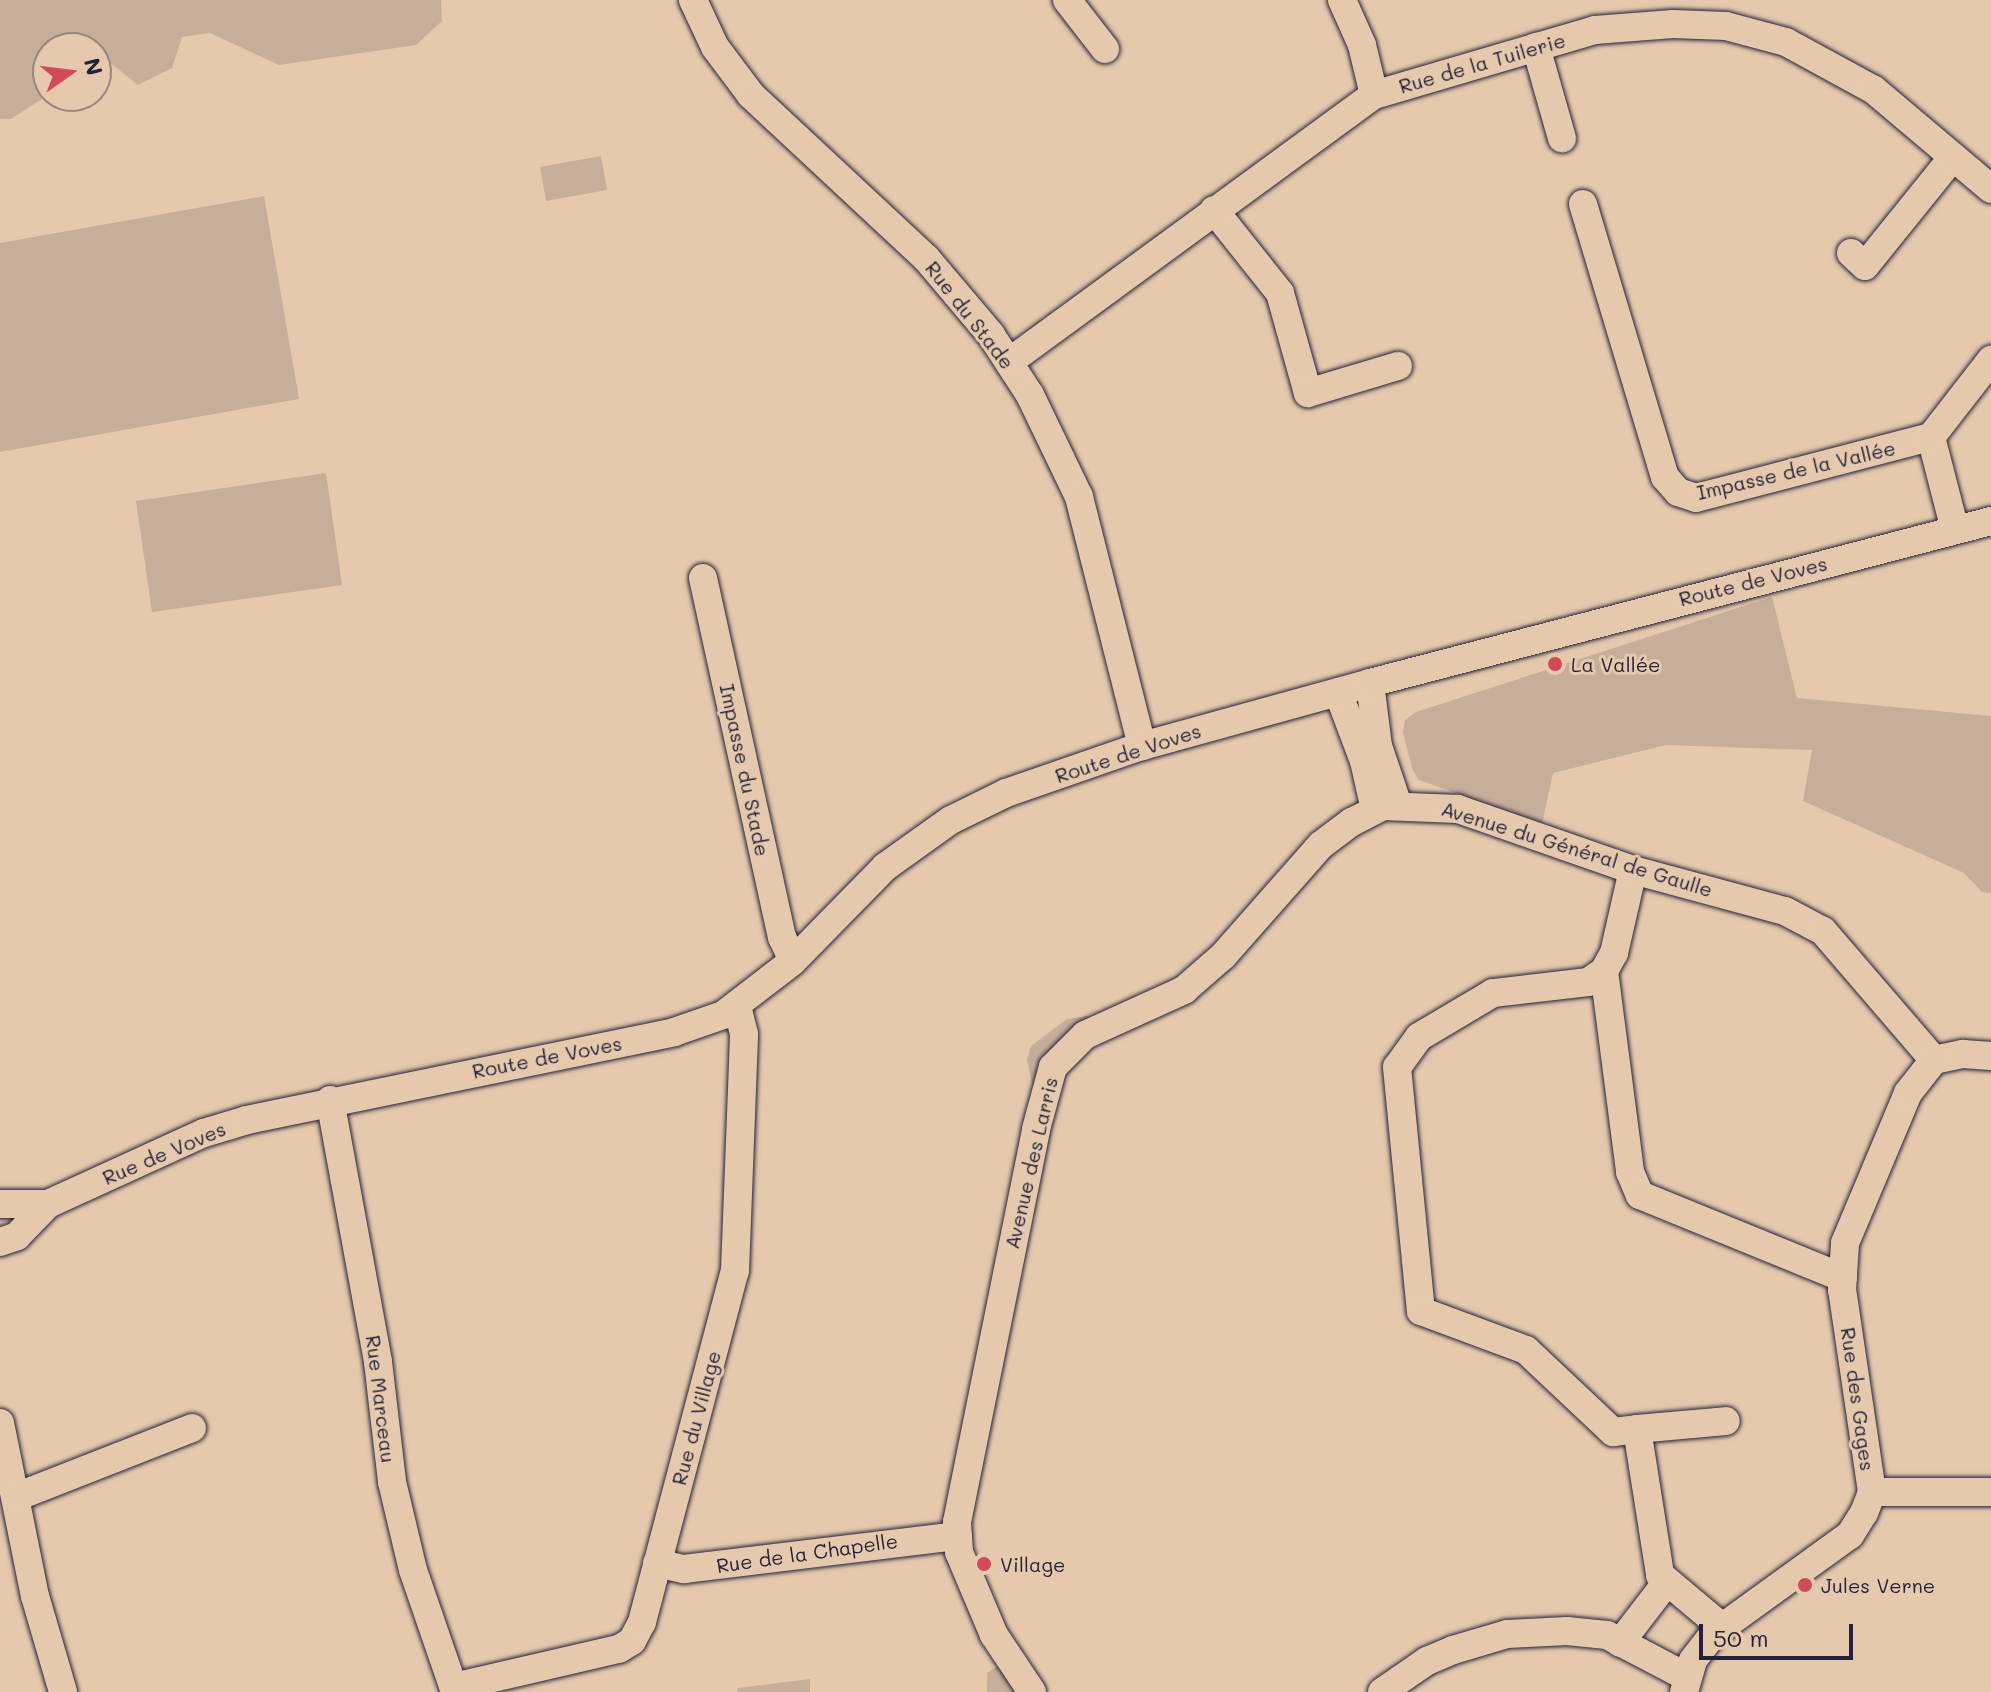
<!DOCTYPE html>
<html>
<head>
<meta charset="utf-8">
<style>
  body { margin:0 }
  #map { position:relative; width:1991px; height:1692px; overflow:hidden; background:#e6c9ad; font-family:Mali,sans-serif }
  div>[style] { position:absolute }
  .green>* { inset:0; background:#c6ae9a }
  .roads { filter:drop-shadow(0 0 2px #22223b) drop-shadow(0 0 2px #22223b) }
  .minor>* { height:28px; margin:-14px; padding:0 14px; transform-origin:14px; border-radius:14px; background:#e6c9ad }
  .dots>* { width:22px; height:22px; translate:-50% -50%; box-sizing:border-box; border:4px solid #e6c9ad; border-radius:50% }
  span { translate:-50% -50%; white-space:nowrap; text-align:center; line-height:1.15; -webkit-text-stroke:6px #e6c9ad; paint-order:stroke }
  .street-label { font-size:20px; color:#22223b }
  .poi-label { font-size:20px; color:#22223b }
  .left { translate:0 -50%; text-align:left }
  .north { position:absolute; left:32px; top:32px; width:80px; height:80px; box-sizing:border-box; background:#e6c9ad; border:2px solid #98867f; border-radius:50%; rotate:76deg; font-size:22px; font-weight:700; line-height:32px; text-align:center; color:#22223b }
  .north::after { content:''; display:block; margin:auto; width:28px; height:36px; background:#d1495b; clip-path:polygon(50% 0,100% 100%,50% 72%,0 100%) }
  .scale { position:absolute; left:1699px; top:1624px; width:154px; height:36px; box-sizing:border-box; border:4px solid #22223b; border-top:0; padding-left:10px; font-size:24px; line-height:28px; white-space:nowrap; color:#22223b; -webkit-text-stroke:6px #e6c9ad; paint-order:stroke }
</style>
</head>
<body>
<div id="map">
  <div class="green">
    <i style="clip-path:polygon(0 0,441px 0,442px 21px,416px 45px,279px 65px,210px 33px,182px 37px,172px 68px,138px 85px,99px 54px,96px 57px,96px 48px,48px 48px,48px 95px,11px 119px,0 119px)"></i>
    <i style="clip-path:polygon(601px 156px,607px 190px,546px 201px,540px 167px)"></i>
    <i style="clip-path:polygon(264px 196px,299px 399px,0 452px,0 243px)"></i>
    <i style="clip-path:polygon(326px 473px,342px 585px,152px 612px,136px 501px)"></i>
    <i style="clip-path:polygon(1772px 597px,1797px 698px,1991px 716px,1991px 893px,1982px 892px,1964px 873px,1803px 801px,1812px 750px,1666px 745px,1553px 773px,1542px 824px,1419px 780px,1413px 771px,1403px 733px,1405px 720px,1416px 712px)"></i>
    <i style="clip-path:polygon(1088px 1016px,1091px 1019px,1033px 1087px,1027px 1060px,1031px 1046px,1067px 1019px)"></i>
    <i style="clip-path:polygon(997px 1666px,1018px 1692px,987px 1692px,987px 1673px)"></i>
    <i style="clip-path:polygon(810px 1679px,810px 1692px,737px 1692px,738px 1688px)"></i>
  </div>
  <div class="roads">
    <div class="minor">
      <i style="left:693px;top:0;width:52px;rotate:64.9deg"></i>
      <i style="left:715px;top:47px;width:60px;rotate:53.1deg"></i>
      <i style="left:751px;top:95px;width:239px;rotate:43deg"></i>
      <i style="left:926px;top:258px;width:101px;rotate:49.8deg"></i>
      <i style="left:991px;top:335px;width:72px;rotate:57deg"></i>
      <i style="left:1030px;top:395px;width:113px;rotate:64.3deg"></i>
      <i style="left:1079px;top:497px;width:257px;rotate:75.8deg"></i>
      <i style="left:1067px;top:0;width:62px;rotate:52.2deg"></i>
      <i style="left:1342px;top:0;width:49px;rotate:66deg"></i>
      <i style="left:1362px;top:45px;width:51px;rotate:76.5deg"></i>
      <i style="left:1536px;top:47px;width:95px;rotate:74.1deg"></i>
      <i style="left:1583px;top:204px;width:285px;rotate:73.3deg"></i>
      <i style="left:1665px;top:477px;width:20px;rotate:49deg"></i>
      <i style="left:1678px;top:492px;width:19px;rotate:18deg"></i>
      <i style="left:1696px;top:498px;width:243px;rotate:-14.6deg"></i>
      <i style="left:1931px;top:437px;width:96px;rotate:75.5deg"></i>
      <i style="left:1214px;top:210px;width:106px;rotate:51.5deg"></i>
      <i style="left:1280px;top:293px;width:104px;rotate:74.4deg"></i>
      <i style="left:1308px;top:393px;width:94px;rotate:-16.7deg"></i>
      <i style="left:1851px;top:253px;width:19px;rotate:43deg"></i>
      <i style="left:1865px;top:266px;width:140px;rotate:-51.1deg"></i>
      <i style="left:1009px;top:362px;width:452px;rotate:-36.2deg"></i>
      <i style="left:1374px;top:95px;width:230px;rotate:-16.4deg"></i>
      <i style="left:1595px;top:30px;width:78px;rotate:-4.4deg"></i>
      <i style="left:1673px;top:24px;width:53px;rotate:2.2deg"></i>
      <i style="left:1726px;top:26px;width:62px;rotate:14.9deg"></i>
      <i style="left:1786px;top:42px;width:100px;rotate:28.6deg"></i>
      <i style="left:1874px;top:90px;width:153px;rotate:40.2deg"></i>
      <i style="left:1931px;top:437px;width:98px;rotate:-52.1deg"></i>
      <i style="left:703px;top:578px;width:368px;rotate:77.6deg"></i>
      <i style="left:782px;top:937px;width:26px;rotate:65deg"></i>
      <i style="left:1370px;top:683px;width:64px;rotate:82.8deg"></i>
      <i style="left:1378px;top:746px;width:62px;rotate:71.3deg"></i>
      <i style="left:1338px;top:692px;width:74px;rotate:69.4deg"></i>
      <i style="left:1364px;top:761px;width:50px;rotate:77.3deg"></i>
      <i style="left:1633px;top:870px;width:85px;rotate:102.9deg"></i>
      <i style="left:1614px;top:953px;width:21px;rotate:119deg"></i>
      <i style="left:1604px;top:971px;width:19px;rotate:145deg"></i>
      <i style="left:1588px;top:982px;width:96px;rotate:173.4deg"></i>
      <i style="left:1493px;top:993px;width:86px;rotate:149.3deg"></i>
      <i style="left:1419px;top:1037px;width:37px;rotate:126deg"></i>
      <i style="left:1397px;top:1067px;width:245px;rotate:84.4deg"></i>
      <i style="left:1421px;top:1311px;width:112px;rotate:20.4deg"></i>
      <i style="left:1526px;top:1350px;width:120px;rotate:43.3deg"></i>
      <i style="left:1613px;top:1432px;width:24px;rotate:-7deg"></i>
      <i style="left:1637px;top:1429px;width:148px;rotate:81deg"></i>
      <i style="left:1660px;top:1575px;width:82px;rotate:40.1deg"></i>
      <i style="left:1604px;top:971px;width:203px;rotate:82.6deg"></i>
      <i style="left:1630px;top:1172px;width:25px;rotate:67deg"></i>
      <i style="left:1640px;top:1195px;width:219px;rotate:22.2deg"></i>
      <i style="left:1934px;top:1060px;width:30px;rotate:-12deg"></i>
      <i style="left:1963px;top:1054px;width:28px;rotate:4deg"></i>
      <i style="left:330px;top:1100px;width:266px;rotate:79.6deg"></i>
      <i style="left:378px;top:1362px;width:121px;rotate:83.3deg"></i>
      <i style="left:392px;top:1482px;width:90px;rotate:76.6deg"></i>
      <i style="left:413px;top:1570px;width:129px;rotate:71deg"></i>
      <i style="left:0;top:1204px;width:48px"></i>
      <i style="left:48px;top:1204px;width:171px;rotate:-24.5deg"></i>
      <i style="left:204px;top:1133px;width:45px;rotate:-16.8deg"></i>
      <i style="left:247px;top:1120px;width:436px;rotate:-11.6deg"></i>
      <i style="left:674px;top:1032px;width:52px;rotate:-19.1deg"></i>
      <i style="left:723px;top:1015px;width:88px;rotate:-37.6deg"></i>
      <i style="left:793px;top:961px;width:132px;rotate:-45.6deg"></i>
      <i style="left:885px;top:867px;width:81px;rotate:-35.5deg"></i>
      <i style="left:951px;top:820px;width:61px;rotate:-26.1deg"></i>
      <i style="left:1006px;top:793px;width:144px;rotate:-19.1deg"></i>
      <i style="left:1142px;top:746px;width:237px;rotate:-15.4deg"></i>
      <i style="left:1370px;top:683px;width:642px;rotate:-14.62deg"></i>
      <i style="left:0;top:1242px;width:18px;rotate:-19deg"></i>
      <i style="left:17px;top:1236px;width:45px;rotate:-45.9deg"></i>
      <i style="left:0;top:1423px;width:177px;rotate:78.6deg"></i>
      <i style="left:35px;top:1596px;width:100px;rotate:73.7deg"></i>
      <i style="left:1637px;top:1429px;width:89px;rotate:-5.1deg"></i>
      <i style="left:1872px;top:1492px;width:119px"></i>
      <i style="left:16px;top:1497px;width:189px;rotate:-21.4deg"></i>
      <i style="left:657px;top:1563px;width:28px;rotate:13deg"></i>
      <i style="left:684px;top:1569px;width:276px;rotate:-6.9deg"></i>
      <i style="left:1620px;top:1643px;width:76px;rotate:-52.5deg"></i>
      <i style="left:454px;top:1687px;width:169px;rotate:-13deg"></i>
      <i style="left:619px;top:1649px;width:15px;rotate:-32deg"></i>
      <i style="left:632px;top:1641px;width:21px;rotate:-62deg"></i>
      <i style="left:642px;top:1622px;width:363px;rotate:-75.2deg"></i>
      <i style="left:735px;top:1271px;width:237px;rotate:-87.8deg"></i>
      <i style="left:744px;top:1034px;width:29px;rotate:-104deg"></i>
      <i style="left:1032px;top:1692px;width:69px;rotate:-123.7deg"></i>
      <i style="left:994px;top:1635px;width:90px;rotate:-112.9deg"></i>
      <i style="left:959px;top:1552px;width:30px;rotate:-94deg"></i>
      <i style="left:957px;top:1522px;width:401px;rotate:-78.6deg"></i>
      <i style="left:1036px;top:1129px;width:64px;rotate:-74.7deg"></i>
      <i style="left:1053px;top:1067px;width:45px;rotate:-45deg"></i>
      <i style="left:1085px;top:1035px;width:109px;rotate:-24.4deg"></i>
      <i style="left:1184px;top:990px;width:52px;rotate:-41.1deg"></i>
      <i style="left:1223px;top:956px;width:148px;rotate:-48.6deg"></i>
      <i style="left:1321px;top:845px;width:39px;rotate:-37deg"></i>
      <i style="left:1352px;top:822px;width:35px;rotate:-27deg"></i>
      <i style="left:1383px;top:806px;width:75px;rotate:2.3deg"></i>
      <i style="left:1458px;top:809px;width:185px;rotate:19.2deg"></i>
      <i style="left:1633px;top:870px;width:157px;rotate:15.1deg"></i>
      <i style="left:1785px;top:911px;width:43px;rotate:27.8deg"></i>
      <i style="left:1823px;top:931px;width:170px;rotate:49.3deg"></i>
      <i style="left:1382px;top:1692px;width:55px;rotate:-34.6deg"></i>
      <i style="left:1427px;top:1661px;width:28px;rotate:-23deg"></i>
      <i style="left:1453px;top:1650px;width:56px;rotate:-16.5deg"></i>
      <i style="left:1507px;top:1634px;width:60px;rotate:-2.9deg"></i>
      <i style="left:1567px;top:1631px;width:40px;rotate:5.7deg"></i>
      <i style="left:1607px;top:1635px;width:90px;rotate:27.7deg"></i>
      <i style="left:1684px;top:1692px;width:33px;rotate:-74deg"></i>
      <i style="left:1693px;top:1660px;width:33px;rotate:-52deg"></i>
      <i style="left:1713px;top:1634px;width:169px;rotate:-35.9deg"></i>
      <i style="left:1850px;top:1535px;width:26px;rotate:-58deg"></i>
      <i style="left:1864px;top:1513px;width:22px;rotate:-69deg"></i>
      <i style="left:1872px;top:1492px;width:204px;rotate:-98.4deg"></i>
      <i style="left:1842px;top:1290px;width:47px;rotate:-86.3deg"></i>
      <i style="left:1845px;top:1243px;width:163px;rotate:-67.2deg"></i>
      <i style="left:1908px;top:1093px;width:42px;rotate:-51.8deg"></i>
    </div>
  </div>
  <div class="dots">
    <i style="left:1555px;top:664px;background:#d1495b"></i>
    <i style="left:984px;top:1564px;background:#d1495b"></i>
    <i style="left:1805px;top:1585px;background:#d1495b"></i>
  </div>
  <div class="street-label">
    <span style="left:1482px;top:63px;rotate:-16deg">Rue de la Tuilerie</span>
    <span style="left:970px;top:315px;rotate:52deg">Rue du Stade</span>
    <span style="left:1796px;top:470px;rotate:-13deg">Impasse de la Vallée</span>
    <span style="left:1753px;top:581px;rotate:-14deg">Route de Voves</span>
    <span style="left:1128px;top:753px;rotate:-18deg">Route de Voves</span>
    <span style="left:745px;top:770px;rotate:78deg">Impasse du Stade</span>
    <span style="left:1577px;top:849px;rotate:17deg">Avenue du Général de Gaulle</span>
    <span style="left:547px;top:1057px;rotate:-11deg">Route de Voves</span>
    <span style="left:164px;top:1153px;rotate:-23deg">Rue de Voves</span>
    <span style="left:1031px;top:1163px;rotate:-77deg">Avenue des Larris</span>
    <span style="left:381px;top:1399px;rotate:83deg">Rue Marceau</span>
    <span style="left:1858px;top:1399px;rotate:82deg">Rue des Gages</span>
    <span style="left:696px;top:1418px;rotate:-75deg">Rue du Village</span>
    <span style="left:807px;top:1553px;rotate:-8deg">Rue de la Chapelle</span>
  </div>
  <div class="poi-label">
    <span class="left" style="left:1571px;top:664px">La Vallée</span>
    <span class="left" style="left:1000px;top:1564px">Village</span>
    <span class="left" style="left:1821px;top:1585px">Jules Verne</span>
  </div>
  <div class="north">N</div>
  <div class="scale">50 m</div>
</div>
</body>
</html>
